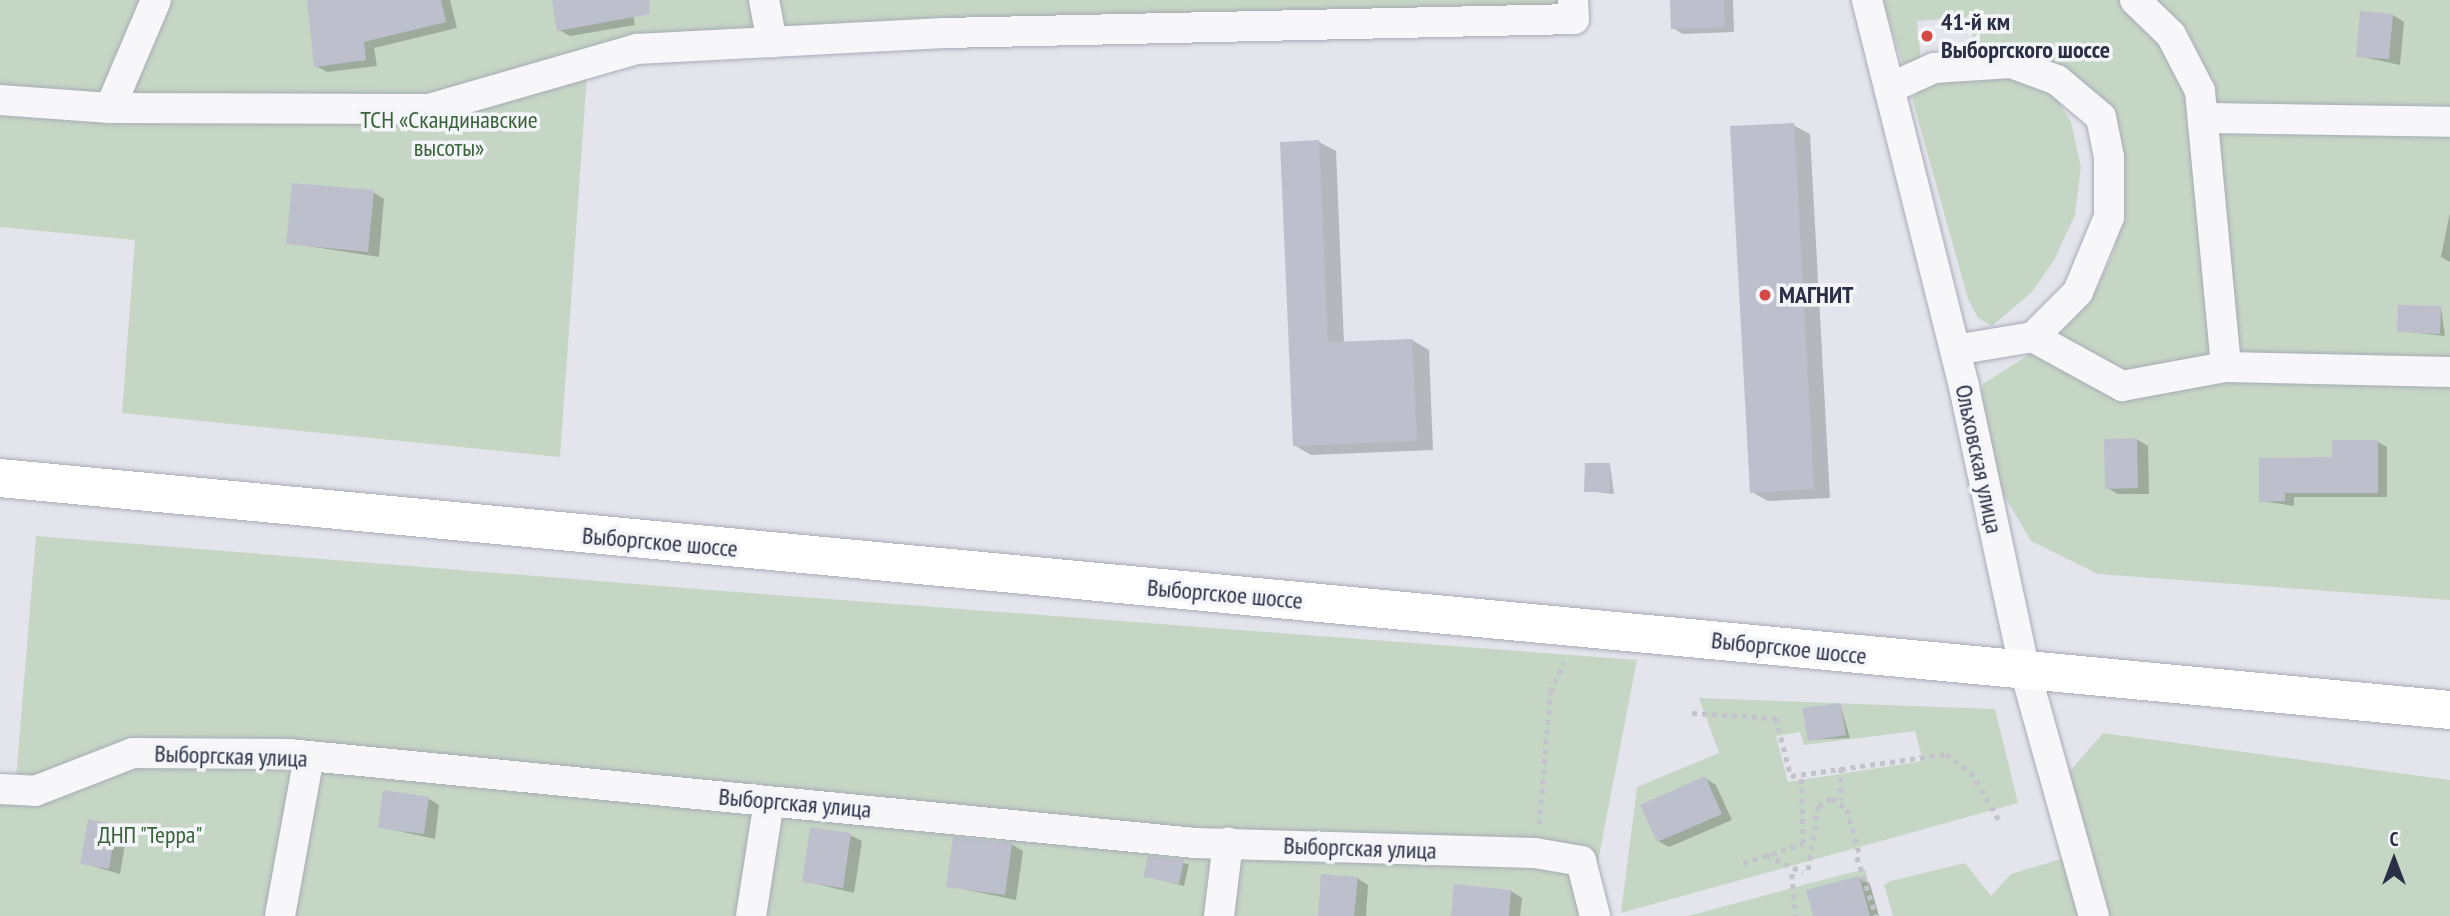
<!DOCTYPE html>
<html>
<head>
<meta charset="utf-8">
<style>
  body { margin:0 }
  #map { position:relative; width:2450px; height:916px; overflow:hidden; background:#e4e5ec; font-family:"PT Sans Narrow",sans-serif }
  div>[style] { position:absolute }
  .green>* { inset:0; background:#c6d6c4 }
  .shadow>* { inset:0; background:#0003 }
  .building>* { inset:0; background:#bdc0cc }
  .path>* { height:4.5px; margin-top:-2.25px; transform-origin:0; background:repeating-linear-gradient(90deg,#c2c3cb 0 5px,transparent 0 10px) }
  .roads { filter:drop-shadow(0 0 2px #a8abb7) drop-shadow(0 0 2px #a8abb7) }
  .street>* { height:30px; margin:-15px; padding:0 15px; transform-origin:15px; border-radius:15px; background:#f7f7fa }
  .primary>* { height:38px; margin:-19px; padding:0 19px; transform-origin:19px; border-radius:19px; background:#fff }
  .dots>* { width:19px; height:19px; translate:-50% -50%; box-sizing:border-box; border:4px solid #f4f5f9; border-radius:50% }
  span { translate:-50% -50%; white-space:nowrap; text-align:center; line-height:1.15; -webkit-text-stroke:7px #f4f5f9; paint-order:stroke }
  .poi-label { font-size:24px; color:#2a2f45; font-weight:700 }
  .left { translate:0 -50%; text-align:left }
  .park-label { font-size:24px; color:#386237 }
  .street-label { font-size:24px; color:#2a2f45 }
  .north { position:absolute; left:2359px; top:825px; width:70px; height:70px; -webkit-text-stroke:5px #f4f5f9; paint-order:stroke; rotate:0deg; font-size:19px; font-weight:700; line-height:28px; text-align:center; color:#2a2f45 }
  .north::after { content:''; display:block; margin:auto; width:24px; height:32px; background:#2a2f45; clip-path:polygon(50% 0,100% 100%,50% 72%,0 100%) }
</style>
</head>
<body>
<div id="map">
  <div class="green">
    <i style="clip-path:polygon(0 0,1573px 0,1574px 19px,588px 61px,560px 457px,122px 413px,135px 240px,0 227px)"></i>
    <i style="clip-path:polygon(1882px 0,2450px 0,2450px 600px,2098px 574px,2031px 541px,1997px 483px,1979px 407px,1983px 384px,2058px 336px,2091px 299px,2112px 256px,2122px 216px,2110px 115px,1979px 60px,1968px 17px,1917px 21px,1922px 68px,1904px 68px)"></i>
    <i style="clip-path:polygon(2007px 69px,2048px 84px,2071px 122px,2081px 167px,2075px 215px,2054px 260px,2032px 292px,1992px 326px,1978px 318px,1968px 299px,1912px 98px,1931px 78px)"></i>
    <i style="clip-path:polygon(36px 536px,723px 591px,1637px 660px,1592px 892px,1595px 916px,0 916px,0 784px,16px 778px)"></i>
    <i style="clip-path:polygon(evenodd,1699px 698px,1995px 709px,2018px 803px,1621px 913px,1637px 787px,1719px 753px,1699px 698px,1915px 731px,1923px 761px,1788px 782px,1776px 736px,1800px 732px,1804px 745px,1915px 731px)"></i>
    <i style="clip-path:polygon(2103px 733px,2450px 780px,2450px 916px,1893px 916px,1884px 885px,1891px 881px,1965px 863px,1991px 896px,2011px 874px,2074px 855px,2056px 787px)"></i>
    <i style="clip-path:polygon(1865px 869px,1879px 916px,1688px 916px,1803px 885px)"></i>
  </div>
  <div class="shadow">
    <i style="clip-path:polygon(309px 0,450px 0,457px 28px,374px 48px,377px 66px,327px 72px,316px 66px)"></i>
    <i style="clip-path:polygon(553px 0,631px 0,635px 25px,570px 36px,559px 30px)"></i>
    <i style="clip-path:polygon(1672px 0,1733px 0,1734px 32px,1683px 34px,1673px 28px)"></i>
    <i style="clip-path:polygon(2393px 15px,2404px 22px,2400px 65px,2358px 56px)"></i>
    <i style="clip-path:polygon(1793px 125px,1810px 134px,1830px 498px,1768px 501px,1752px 492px)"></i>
    <i style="clip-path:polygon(1319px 142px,1336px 151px,1344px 343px,1412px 340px,1429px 350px,1433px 450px,1311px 455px,1294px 445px)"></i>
    <i style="clip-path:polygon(373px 192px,384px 199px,379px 257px,288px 243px)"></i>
    <i style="clip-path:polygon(2450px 212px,2450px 262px,2441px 257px)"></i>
    <i style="clip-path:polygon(2441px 308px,2445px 336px,2399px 331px)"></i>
    <i style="clip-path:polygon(2136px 439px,2148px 446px,2149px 494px,2118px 494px,2107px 488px)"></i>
    <i style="clip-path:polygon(2378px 442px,2387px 447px,2387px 497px,2294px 497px,2294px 506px,2261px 501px,2333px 459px)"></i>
    <i style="clip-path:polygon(1610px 465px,1614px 494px,1586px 491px)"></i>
    <i style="clip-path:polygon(1840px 704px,1850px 738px,1809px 740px)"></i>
    <i style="clip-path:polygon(1705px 778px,1716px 785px,1732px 820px,1669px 847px,1658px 841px)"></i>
    <i style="clip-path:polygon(428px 798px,439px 805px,435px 839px,380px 827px)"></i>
    <i style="clip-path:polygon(115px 825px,127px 832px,120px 874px,82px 863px)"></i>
    <i style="clip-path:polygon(850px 835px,862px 841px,854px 893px,804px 881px)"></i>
    <i style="clip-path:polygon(1011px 844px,1023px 851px,1016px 900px,948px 886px)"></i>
    <i style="clip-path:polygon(1149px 858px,1189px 864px,1184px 886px,1145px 876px)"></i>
    <i style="clip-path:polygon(1357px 878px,1368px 885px,1366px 916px,1320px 916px)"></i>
    <i style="clip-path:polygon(1859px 878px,1870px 884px,1879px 916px,1815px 916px)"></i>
    <i style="clip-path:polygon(1511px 891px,1522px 898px,1520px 916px,1453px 916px)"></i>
  </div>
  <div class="building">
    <i style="clip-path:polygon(307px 0,441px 0,446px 22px,364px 42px,366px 60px,314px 67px)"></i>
    <i style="clip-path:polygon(552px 0,649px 0,650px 14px,557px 31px)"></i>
    <i style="clip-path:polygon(1670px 0,1724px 0,1725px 27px,1671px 29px)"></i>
    <i style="clip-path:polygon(2360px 11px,2393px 14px,2389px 59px,2356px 57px)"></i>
    <i style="clip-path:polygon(1794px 123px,1814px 489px,1750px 493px,1730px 126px)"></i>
    <i style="clip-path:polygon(1319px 140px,1328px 342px,1412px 339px,1417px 441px,1293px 446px,1280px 142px)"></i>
    <i style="clip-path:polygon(292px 183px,374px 190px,368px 252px,286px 244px)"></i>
    <i style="clip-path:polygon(2398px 305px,2441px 306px,2440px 334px,2397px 332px)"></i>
    <i style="clip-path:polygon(2137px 438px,2138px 488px,2105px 489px,2104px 439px)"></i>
    <i style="clip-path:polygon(2332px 440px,2378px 440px,2378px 493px,2285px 493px,2285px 501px,2259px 502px,2259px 458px,2332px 457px)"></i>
    <i style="clip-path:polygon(1585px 463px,1610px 463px,1610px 492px,1584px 492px)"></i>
    <i style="clip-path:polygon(1840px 703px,1846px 735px,1808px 741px,1802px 708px)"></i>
    <i style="clip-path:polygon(1705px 776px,1722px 814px,1657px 842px,1640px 805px)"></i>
    <i style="clip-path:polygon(383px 790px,429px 797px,424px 834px,378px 828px)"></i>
    <i style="clip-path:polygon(88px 819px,116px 824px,109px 869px,80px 864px)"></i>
    <i style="clip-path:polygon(810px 827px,851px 833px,843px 888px,802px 882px)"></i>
    <i style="clip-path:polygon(953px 837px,1012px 843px,1005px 895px,946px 887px)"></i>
    <i style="clip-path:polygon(1148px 856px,1184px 860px,1179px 884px,1143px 877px)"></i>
    <i style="clip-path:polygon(1321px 874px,1358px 877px,1354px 916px,1318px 916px)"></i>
    <i style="clip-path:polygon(1859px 876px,1870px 916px,1813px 916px,1806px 890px)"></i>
    <i style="clip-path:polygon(1454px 884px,1511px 890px,1509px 916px,1451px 916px)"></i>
  </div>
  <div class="path">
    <i style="left:1692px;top:713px;width:84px;rotate:3.4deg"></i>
    <i style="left:1776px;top:718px;width:60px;rotate:75.5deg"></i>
    <i style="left:1791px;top:776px;width:157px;rotate:-8.1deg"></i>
    <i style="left:1946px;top:754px;width:31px;rotate:36deg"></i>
    <i style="left:1971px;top:772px;width:56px;rotate:59.7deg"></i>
    <i style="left:1841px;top:768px;width:32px;rotate:90deg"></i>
    <i style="left:1539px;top:824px;width:132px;rotate:-85.2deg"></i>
    <i style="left:1550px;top:692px;width:33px;rotate:-65deg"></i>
    <i style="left:1766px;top:855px;width:41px;rotate:24.7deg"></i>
    <i style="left:1857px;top:857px;width:62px;rotate:72.1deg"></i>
    <i style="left:1743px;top:863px;width:63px;rotate:-17.6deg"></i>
    <i style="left:1803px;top:844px;width:69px;rotate:-91.7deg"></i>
    <i style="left:1808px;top:870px;width:65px;rotate:-81.1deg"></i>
    <i style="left:1818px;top:806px;width:16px;rotate:-30deg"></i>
    <i style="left:1832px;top:798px;width:19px;rotate:36deg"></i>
    <i style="left:1847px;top:809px;width:49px;rotate:74.5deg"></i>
    <i style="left:1792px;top:874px;width:42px;rotate:84.6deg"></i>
  </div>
  <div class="roads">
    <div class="street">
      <i style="left:764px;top:0;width:43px;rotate:79.2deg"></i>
      <i style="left:1867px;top:0;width:399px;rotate:75.9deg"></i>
      <i style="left:1964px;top:387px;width:290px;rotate:77.9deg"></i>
      <i style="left:2025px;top:671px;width:255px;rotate:74.3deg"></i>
      <i style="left:2135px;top:0;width:50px;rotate:44.2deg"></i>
      <i style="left:2171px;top:35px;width:63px;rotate:62.6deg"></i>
      <i style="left:2200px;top:91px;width:277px;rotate:84.6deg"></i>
      <i style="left:1890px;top:88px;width:48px;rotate:-24.4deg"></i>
      <i style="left:1934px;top:68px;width:77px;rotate:-3.7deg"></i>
      <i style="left:2011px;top:63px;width:49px;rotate:20.3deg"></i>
      <i style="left:2057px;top:80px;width:57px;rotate:40.1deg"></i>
      <i style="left:2101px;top:117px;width:41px;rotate:78.7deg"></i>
      <i style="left:2109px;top:157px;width:60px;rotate:90deg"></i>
      <i style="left:2109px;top:217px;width:81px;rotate:112.5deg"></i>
      <i style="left:2078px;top:292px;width:64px;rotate:135deg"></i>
      <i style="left:2033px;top:337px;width:79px;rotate:170.5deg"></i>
      <i style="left:0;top:100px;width:110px;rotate:4.2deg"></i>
      <i style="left:110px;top:108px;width:319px;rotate:0.2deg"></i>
      <i style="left:429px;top:109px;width:216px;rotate:-16.1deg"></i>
      <i style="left:637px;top:49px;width:307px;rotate:-3deg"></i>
      <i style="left:944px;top:33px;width:630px;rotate:-1.27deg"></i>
      <i style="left:1574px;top:19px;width:19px;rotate:-93deg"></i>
      <i style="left:110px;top:108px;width:117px;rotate:-66.9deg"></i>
      <i style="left:2207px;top:118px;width:243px;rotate:0.9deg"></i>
      <i style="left:2033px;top:337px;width:102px;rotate:28.8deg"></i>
      <i style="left:2122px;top:386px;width:106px;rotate:-10.4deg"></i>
      <i style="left:2226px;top:367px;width:224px;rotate:1.3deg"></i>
      <i style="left:0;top:789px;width:35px;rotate:3deg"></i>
      <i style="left:35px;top:791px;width:105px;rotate:-21.2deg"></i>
      <i style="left:133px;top:753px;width:156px;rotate:0.4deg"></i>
      <i style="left:289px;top:754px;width:910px;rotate:5.61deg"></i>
      <i style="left:1195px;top:843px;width:340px;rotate:1.7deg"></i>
      <i style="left:1535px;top:853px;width:47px;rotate:9.9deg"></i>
      <i style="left:1581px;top:861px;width:57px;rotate:75.7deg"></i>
      <i style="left:280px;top:916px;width:162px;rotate:-79.7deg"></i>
      <i style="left:751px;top:916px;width:116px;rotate:-81.1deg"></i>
      <i style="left:1219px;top:916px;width:74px;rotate:-83deg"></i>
    </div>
    <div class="primary">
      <i style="left:0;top:478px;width:2461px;rotate:5.41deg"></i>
    </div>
  </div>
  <div class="dots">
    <i style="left:1927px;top:36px;background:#d44946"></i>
    <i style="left:1765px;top:295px;background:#d44946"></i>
  </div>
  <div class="poi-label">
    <span class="left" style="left:1941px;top:36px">41-й км<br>Выборгского шоссе</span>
    <span class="left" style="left:1779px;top:295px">МАГНИТ</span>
  </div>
  <div class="park-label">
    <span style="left:449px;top:134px">ТСН «Скандинавские<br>высоты»</span>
    <span style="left:150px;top:835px">ДНП "Терра"</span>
  </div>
  <div class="street-label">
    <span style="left:1979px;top:459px;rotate:78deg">Ольховская улица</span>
    <span style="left:660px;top:542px;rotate:5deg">Выборгское шоссе</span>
    <span style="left:1225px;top:594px;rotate:5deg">Выборгское шоссе</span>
    <span style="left:1789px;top:648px;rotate:6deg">Выборгское шоссе</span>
    <span style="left:231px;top:756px;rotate:2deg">Выборгская улица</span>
    <span style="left:795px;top:803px;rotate:5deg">Выборгская улица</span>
    <span style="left:1360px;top:848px;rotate:2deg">Выборгская улица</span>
  </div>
  <div class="north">С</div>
</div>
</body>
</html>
